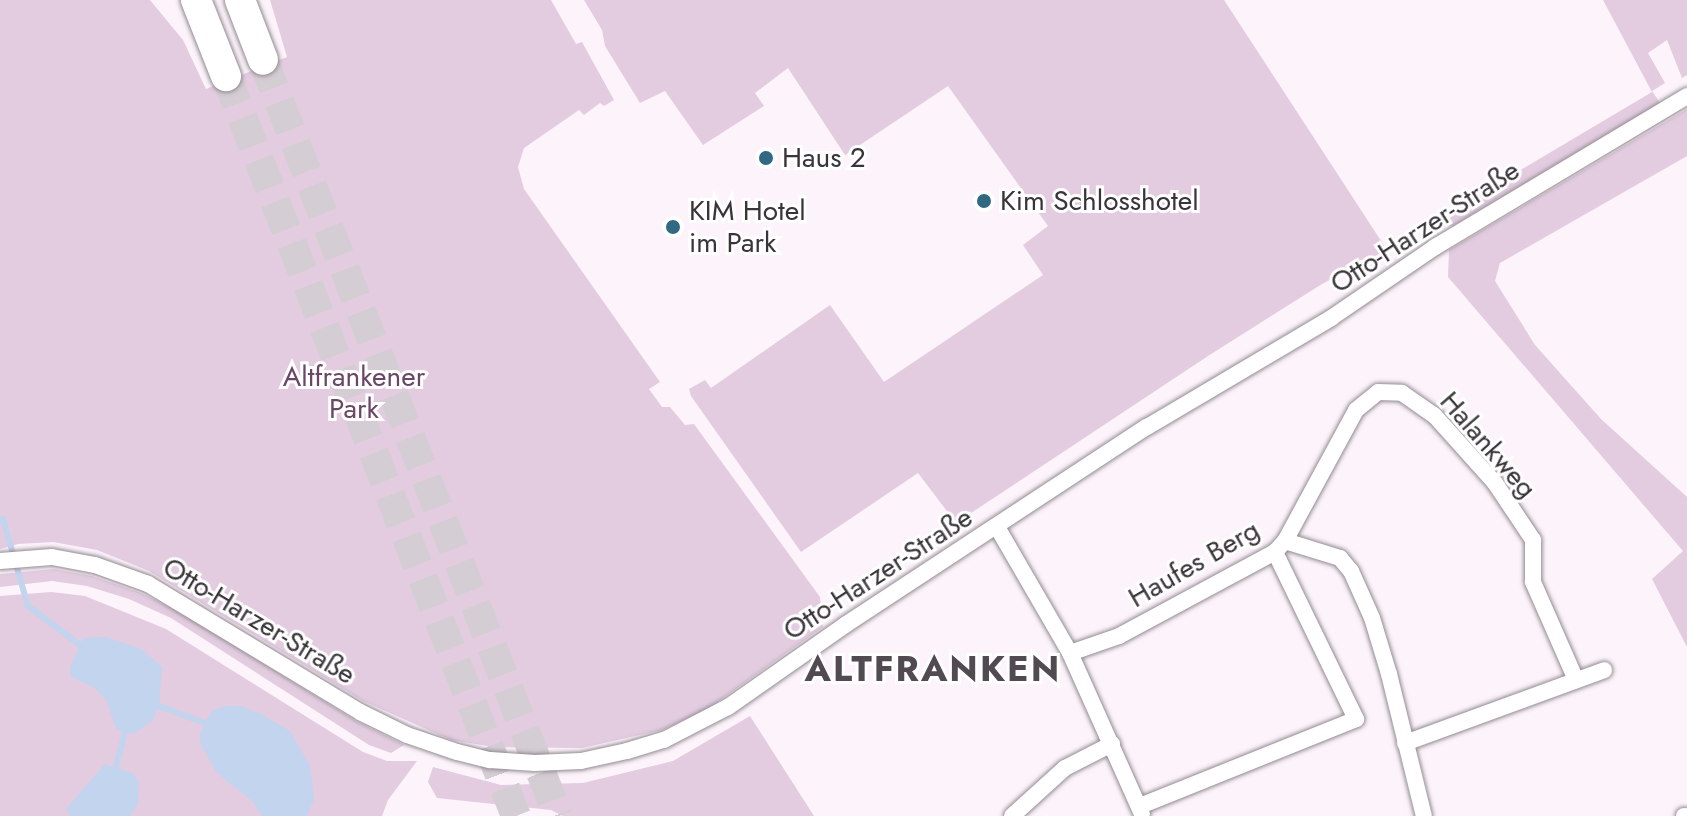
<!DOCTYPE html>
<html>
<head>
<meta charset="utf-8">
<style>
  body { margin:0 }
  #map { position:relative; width:1687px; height:816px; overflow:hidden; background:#fcf3fb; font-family:Jost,sans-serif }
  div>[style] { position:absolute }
  .green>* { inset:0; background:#e3cce0 }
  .water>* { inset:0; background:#c2d4ee }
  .stream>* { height:6px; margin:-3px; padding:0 3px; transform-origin:3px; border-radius:3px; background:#c2d4ee }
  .highway-tunnel>* { height:30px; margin-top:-15px; transform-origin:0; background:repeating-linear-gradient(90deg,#d5cdd4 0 30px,transparent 0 45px) }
  .roads { filter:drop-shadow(0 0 2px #938b92) drop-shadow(0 0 2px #938b92) }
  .street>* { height:16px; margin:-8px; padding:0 8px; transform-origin:8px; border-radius:8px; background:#fff }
  .highway>* { height:30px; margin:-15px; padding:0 15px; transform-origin:15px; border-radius:15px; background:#fff }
  .dots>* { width:22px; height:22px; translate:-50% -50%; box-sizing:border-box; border:4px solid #fff; border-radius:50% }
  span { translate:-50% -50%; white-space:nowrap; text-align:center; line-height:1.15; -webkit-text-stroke:6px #fff; paint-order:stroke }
  .poi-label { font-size:28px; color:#383437 }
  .left { translate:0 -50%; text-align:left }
  .street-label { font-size:28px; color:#383437 }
  .park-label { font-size:28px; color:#6a4667 }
  .district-label { font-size:36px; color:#524a51; font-weight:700; letter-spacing:2px }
</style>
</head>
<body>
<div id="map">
  <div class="green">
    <i style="clip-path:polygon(0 0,150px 0,183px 40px,206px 89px,287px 57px,270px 0,551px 0,576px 44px,582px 42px,614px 100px,604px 106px,600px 103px,584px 115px,579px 110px,524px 148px,518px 167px,524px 189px,660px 382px,649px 389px,662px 407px,670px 407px,685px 425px,694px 424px,820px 597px,823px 627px,706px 710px,662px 730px,582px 748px,494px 747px,451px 740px,363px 701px,149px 571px,97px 550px,53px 542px,18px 544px,0 549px)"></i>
    <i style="clip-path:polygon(584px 0,1224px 0,1387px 250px,1322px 284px,1208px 356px,956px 523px,918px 473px,801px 552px,691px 396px,689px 389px,705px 380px,711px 388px,830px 305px,884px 382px,1043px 275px,1023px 245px,1048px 226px,948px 86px,845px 155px,788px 68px,755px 93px,764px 106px,703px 145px,665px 91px,640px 103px,605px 46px,602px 30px)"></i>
    <i style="clip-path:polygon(1603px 0,1687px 0,1687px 75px,1682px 78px,1667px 40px,1648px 53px,1665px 83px,1652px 91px,1660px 103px,1453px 226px,1412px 230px,1433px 222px,1652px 92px)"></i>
    <i style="clip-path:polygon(1687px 109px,1687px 156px,1500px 263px,1495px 281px,1535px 345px,1601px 419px,1687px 497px,1687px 647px,1652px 579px,1683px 551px,1448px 277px,1449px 250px)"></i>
    <i style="clip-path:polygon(54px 569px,92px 576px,141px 593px,181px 613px,358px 722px,404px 745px,391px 753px,369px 745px,171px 618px,129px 599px,87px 586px,52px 581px,0 587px,0 574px)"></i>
    <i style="clip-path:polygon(51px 592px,85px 596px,166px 629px,363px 752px,387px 761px,417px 761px,388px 800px,382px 816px,0 816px,0 596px)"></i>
    <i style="clip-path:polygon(750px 716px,814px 816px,563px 816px,551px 810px,437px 798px,428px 782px,433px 767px,501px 785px,583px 783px,673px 761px)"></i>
  </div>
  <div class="water">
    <i style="clip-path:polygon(106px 637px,141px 649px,162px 667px,159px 706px,152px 721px,134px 734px,117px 730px,106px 700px,95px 688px,71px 677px,70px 668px,83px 638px)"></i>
    <i style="clip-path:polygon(227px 706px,241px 706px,263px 715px,290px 731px,310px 766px,314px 799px,307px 816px,262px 816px,252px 801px,216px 772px,200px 742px,200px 733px,212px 710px)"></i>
    <i style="clip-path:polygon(105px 764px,133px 773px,139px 782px,138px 804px,130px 816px,70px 816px,66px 809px)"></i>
  </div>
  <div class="stream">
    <i style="left:0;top:520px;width:3px;rotate:-18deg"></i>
    <i style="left:3px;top:519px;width:91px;rotate:74deg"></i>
    <i style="left:28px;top:606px;width:65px;rotate:36.9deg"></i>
    <i style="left:159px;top:706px;width:49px;rotate:20.3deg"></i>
    <i style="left:115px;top:770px;width:39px;rotate:-75deg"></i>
  </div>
  <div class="highway-tunnel">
    <i style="left:263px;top:60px;width:812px;rotate:68.68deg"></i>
    <i style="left:226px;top:76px;width:795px;rotate:68.6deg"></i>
  </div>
  <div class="roads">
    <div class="street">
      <i style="left:997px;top:527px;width:146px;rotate:59.9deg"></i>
      <i style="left:1070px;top:653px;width:176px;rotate:65.9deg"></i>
      <i style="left:1285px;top:541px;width:58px;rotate:17.2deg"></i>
      <i style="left:1340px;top:558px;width:17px;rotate:50deg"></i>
      <i style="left:1351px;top:571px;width:51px;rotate:65.9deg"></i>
      <i style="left:1372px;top:618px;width:59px;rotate:73.1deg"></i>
      <i style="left:1389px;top:674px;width:146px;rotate:76.2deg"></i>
      <i style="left:0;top:561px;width:52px;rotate:-4.4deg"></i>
      <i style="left:52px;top:557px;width:44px;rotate:10.5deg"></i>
      <i style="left:95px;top:565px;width:56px;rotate:19.7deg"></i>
      <i style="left:148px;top:584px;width:248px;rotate:31.1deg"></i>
      <i style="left:360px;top:712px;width:52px;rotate:26.1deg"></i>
      <i style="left:407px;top:735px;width:53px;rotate:18.8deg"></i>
      <i style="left:457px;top:752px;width:34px;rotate:14deg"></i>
      <i style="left:490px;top:760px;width:45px;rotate:3.8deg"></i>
      <i style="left:535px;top:763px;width:46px;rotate:-2.5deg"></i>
      <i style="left:581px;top:761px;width:47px;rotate:-12.3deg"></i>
      <i style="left:627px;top:751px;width:39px;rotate:-17deg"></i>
      <i style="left:664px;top:740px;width:72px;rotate:-27.3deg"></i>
      <i style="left:728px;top:707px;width:143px;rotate:-35deg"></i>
      <i style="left:845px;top:625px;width:361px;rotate:-33.3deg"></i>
      <i style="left:1147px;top:427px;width:214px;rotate:-30.6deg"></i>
      <i style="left:1331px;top:318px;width:126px;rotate:-34.3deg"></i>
      <i style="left:1435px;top:247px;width:294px;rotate:-30.9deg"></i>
      <i style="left:1070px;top:653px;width:52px;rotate:-19.1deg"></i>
      <i style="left:1119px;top:636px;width:177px;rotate:-28.3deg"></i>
      <i style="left:1275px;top:552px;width:15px;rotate:-48deg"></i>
      <i style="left:1285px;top:541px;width:149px;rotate:-61.5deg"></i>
      <i style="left:1356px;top:410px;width:28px;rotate:-39deg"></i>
      <i style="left:1378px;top:392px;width:24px;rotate:2deg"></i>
      <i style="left:1402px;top:393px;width:39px;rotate:35deg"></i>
      <i style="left:1434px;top:415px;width:91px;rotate:48.1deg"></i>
      <i style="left:1495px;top:483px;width:69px;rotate:56.3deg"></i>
      <i style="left:1533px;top:540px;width:42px;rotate:90deg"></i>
      <i style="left:1533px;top:582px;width:107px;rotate:66.3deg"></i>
      <i style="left:1405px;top:743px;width:212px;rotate:-20.1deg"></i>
      <i style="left:1140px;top:806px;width:233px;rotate:-21.9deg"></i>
      <i style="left:1356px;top:719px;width:186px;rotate:-115.9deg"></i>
      <i style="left:1012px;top:816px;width:72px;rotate:-42.2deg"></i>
      <i style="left:1065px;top:768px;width:53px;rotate:-27.1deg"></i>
      <i style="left:1684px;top:816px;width:1px"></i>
    </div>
    <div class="highway">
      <i style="left:196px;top:0;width:82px;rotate:68.5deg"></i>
      <i style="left:240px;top:0;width:64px;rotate:69deg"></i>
    </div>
  </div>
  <div class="dots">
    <i style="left:766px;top:158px;background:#316983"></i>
    <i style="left:984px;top:201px;background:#316983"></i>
    <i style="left:673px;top:227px;background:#316983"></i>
  </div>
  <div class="poi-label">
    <span class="left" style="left:782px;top:158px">Haus 2</span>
    <span class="left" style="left:1000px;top:201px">Kim Schlosshotel</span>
    <span class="left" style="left:689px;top:227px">KIM Hotel<br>im Park</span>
  </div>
  <div class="street-label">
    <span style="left:1425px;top:227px;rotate:-33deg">Otto-Harzer-Straße</span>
    <span style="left:1488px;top:445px;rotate:49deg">Halankweg</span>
    <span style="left:1194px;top:564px;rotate:-30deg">Haufes Berg</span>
    <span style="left:878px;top:574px;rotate:-33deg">Otto-Harzer-Straße</span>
    <span style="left:259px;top:621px;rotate:31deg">Otto-Harzer-Straße</span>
  </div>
  <div class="park-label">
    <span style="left:354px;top:393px">Altfrankener<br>Park</span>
  </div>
  <div class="district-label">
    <span style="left:933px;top:669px">ALTFRANKEN</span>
  </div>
</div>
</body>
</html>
